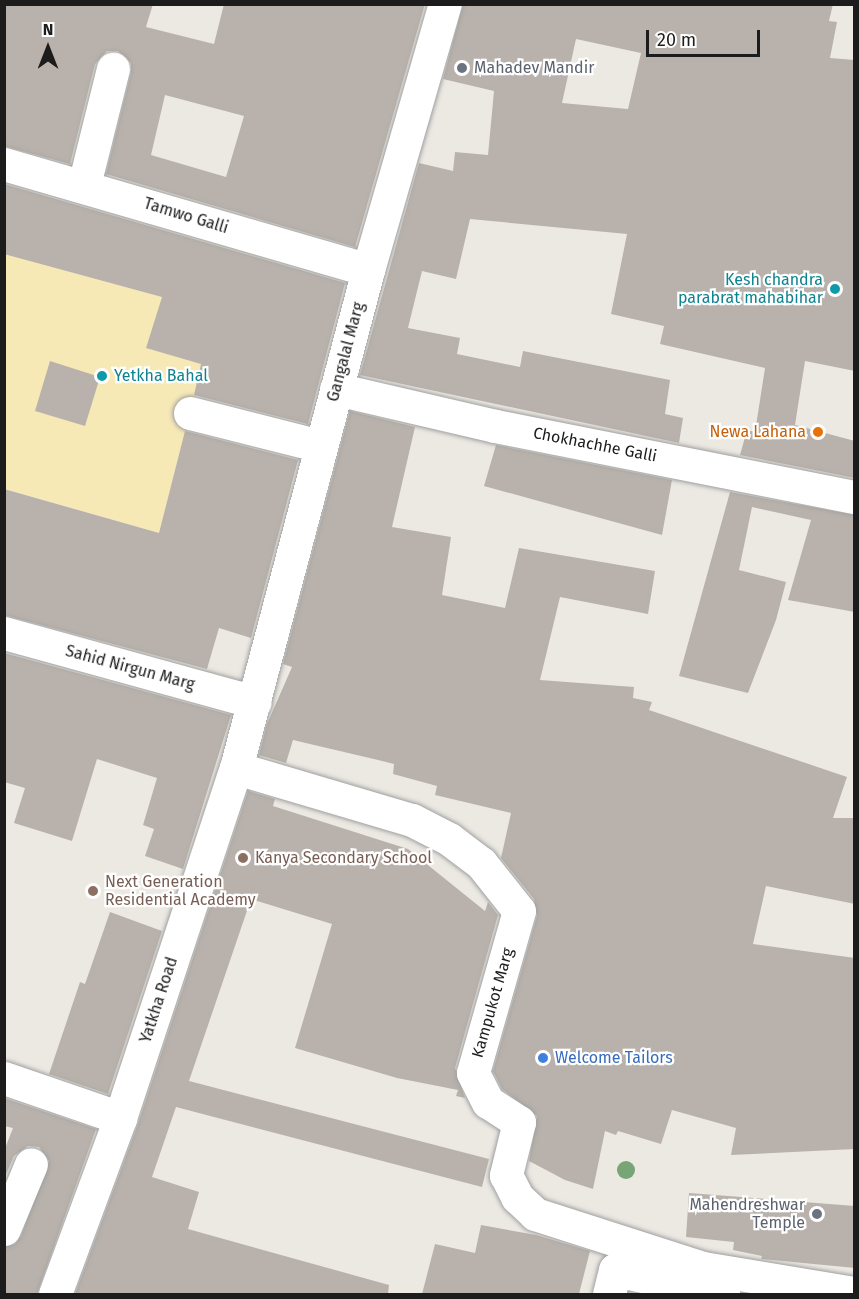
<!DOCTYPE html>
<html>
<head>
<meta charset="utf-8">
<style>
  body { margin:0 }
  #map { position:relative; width:859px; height:1299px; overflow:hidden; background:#ece9e3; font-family:"Fira Sans",sans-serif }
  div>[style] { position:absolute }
  .sand>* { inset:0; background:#f6e9b6 }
  .building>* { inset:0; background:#b9b2ac }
  .roads { filter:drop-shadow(0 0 2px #a0a0a0) drop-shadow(0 0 2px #a0a0a0) }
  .minor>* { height:33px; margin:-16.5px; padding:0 16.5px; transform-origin:16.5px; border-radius:16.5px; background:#fff }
  .trees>* { width:18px; height:18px; margin:-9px; border-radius:50%; background:#77a576 }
  .dots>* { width:16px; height:16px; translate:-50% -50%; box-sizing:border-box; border:3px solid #fff; border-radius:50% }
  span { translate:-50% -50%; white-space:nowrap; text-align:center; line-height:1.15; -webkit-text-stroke:4.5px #fff; paint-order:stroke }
  .worship-label { font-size:16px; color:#5b616d }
  .left { translate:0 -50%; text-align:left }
  .right { translate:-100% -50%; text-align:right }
  .street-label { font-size:16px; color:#1c1c1c }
  .culture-label { font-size:16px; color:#0d838f }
  .food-label { font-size:16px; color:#c56008 }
  .education-label { font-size:16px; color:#785e54 }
  .shop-label { font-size:16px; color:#366cbe }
  .frame { position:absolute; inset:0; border:6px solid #1c1c1c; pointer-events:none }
  .north { position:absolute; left:18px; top:18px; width:60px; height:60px; -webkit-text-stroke:4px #fff; paint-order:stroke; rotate:0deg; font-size:16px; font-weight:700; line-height:24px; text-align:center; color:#1c1c1c }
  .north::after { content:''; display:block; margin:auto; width:21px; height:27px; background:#1c1c1c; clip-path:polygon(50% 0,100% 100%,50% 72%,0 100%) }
  .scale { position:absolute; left:646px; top:30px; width:114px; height:27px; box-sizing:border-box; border:3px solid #1c1c1c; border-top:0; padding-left:8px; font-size:18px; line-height:21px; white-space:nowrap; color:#1c1c1c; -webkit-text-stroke:4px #fff; paint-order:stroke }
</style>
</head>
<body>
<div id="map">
  <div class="sand">
    <i style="clip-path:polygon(4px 253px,218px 312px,159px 533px,5px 489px)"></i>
  </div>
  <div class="building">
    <i style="clip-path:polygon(evenodd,4px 4px,153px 4px,146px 27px,214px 44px,224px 4px,425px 4px,355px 247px,106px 174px,131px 73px,131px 63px,118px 51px,107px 51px,95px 64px,70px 164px,4px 146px,4px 4px,165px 95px,244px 116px,226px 177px,151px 155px,165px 95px)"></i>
    <i style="clip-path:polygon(evenodd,463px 4px,833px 4px,829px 21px,837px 22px,830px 58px,855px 60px,855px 371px,805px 361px,795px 425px,855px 441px,855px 478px,740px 455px,747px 430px,755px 432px,765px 368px,660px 344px,664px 326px,611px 314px,627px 234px,470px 219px,456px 279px,422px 271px,408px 328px,460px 338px,457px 354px,520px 367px,523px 351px,670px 380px,665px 414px,683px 418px,679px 443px,360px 375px,419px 163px,453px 171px,455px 152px,488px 155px,494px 91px,443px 79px,463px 4px,576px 39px,641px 53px,628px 109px,562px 103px,576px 39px)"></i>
    <i style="clip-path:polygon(4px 184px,345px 283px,308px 424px,194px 395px,201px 364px,146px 348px,162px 297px,4px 254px)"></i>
    <i style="clip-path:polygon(50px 361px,100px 377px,85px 426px,35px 411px)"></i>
    <i style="clip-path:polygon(350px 411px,415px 427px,392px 527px,451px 537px,442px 595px,505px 608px,519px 548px,655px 571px,648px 614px,560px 597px,540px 680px,634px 687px,633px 698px,652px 702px,649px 710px,847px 777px,833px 818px,855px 818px,855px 904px,766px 886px,753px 944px,855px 958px,855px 1149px,731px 1155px,736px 1128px,672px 1110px,661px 1144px,618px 1131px,616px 1135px,605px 1131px,593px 1189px,565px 1180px,529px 1161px,537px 1116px,502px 1089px,493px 1071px,537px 916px,534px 899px,501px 858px,511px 813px,435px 795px,437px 786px,393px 774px,394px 764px,378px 760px,293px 740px,286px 763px,259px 755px,267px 724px,292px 667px,283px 664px)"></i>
    <i style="clip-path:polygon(185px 431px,298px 460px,251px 638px,219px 628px,207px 669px,4px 615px,4px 489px,159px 533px)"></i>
    <i style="clip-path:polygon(496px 445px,672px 480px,662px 535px,484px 486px)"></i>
    <i style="clip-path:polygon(730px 492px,855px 515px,855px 612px,788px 600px,811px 520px,752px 507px,739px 570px,786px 582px,776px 620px,748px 693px,679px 676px)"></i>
    <i style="clip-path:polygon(4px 653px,231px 715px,183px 869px,145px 856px,154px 829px,143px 825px,157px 778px,97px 759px,72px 841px,14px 823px,25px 788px,4px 782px)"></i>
    <i style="clip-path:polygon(248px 791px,275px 799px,273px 806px,408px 849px,485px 911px,488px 902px,498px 915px,455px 1068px,465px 1098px,456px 1096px,458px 1090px,397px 1078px,295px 1048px,332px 924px,251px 899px,189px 1081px,489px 1159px,482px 1187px,176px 1107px,152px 1177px,199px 1192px,188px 1229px,389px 1285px,388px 1294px,75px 1294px,138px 1124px)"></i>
    <i style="clip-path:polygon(110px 912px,162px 931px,108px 1094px,49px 1074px,80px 982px,85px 984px)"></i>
    <i style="clip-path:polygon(4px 1098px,96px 1129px,37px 1294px,4px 1294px,4px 1247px,15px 1244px,21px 1236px,49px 1161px,39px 1147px,28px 1146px,14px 1156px,4px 1179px,4px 1151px,13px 1128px,4px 1126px)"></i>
    <i style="clip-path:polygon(689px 1193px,855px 1206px,855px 1268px,761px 1259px,762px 1256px,733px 1250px,734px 1242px,686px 1237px)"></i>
    <i style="clip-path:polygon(481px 1225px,536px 1235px,590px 1251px,579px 1294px,422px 1294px,435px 1244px,475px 1253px)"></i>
  </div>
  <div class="roads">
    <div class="minor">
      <i style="left:4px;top:164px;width:379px;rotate:16.2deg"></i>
      <i style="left:84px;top:185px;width:120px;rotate:-76deg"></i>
      <i style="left:336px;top:389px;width:163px;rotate:13.1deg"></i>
      <i style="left:495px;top:426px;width:366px;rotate:11.2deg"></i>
      <i style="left:190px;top:413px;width:134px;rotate:14.2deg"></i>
      <i style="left:4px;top:633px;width:260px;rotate:15.4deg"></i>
      <i style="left:236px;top:768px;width:184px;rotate:16.5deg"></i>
      <i style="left:412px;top:820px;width:42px;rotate:27.2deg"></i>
      <i style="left:449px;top:839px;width:40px;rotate:37deg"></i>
      <i style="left:481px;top:863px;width:61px;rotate:51.6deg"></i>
      <i style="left:519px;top:911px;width:168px;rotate:105.9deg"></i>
      <i style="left:473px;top:1073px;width:33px;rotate:63deg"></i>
      <i style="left:488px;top:1102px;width:37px;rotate:33deg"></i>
      <i style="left:519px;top:1122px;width:55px;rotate:103.8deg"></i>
      <i style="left:506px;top:1175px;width:25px;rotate:63deg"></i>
      <i style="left:517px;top:1197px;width:25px;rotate:43deg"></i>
      <i style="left:535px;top:1214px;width:176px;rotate:17.8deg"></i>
      <i style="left:703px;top:1268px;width:153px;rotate:9.4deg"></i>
      <i style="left:4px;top:1078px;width:123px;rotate:19deg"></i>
      <i style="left:4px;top:1229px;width:70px;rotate:-67.4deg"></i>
      <i style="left:55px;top:1294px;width:188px;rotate:-69.7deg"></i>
      <i style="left:120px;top:1118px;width:369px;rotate:-71.7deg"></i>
      <i style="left:236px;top:768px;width:515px;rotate:-75.15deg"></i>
      <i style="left:368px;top:270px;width:277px;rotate:-73.9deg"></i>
      <i style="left:609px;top:1294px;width:25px;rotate:-76deg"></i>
      <i style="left:615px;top:1270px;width:111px;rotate:12.5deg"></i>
    </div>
  </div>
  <div class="trees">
    <i style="left:626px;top:1170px"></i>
  </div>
  <div class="dots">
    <i style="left:462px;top:68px;background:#6b7280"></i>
    <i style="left:835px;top:289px;background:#0f9aa8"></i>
    <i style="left:102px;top:376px;background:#0f9aa8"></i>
    <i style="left:818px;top:432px;background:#e8710a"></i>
    <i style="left:243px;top:858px;background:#8d6e63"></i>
    <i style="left:93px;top:891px;background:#8d6e63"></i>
    <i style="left:543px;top:1058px;background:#3f7fe0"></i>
    <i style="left:817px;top:1214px;background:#6b7280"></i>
  </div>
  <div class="worship-label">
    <span class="left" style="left:474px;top:68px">Mahadev Mandir</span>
    <span class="right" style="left:805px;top:1214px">Mahendreshwar<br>Temple</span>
  </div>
  <div class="street-label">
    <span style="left:186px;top:216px;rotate:17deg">Tamwo Galli</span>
    <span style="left:346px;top:352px;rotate:-75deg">Gangalal Marg</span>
    <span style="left:595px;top:445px;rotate:11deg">Chokhachhe Galli</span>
    <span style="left:130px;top:668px;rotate:15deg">Sahid Nirgun Marg</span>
    <span style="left:159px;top:1000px;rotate:-72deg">Yatkha Road</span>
    <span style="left:493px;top:1003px;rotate:-74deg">Kampukot Marg</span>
  </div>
  <div class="culture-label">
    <span class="right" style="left:823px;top:289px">Kesh chandra<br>parabrat mahabihar</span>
    <span class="left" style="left:114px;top:376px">Yetkha Bahal</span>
  </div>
  <div class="food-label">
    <span class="right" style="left:806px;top:432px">Newa Lahana</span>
  </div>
  <div class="education-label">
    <span class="left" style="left:255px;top:858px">Kanya Secondary School</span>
    <span class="left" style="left:105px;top:891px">Next Generation<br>Residential Academy</span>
  </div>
  <div class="shop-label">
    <span class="left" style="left:555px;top:1058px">Welcome Tailors</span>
  </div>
  <div class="frame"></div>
  <div class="north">N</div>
  <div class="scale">20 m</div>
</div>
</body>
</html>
